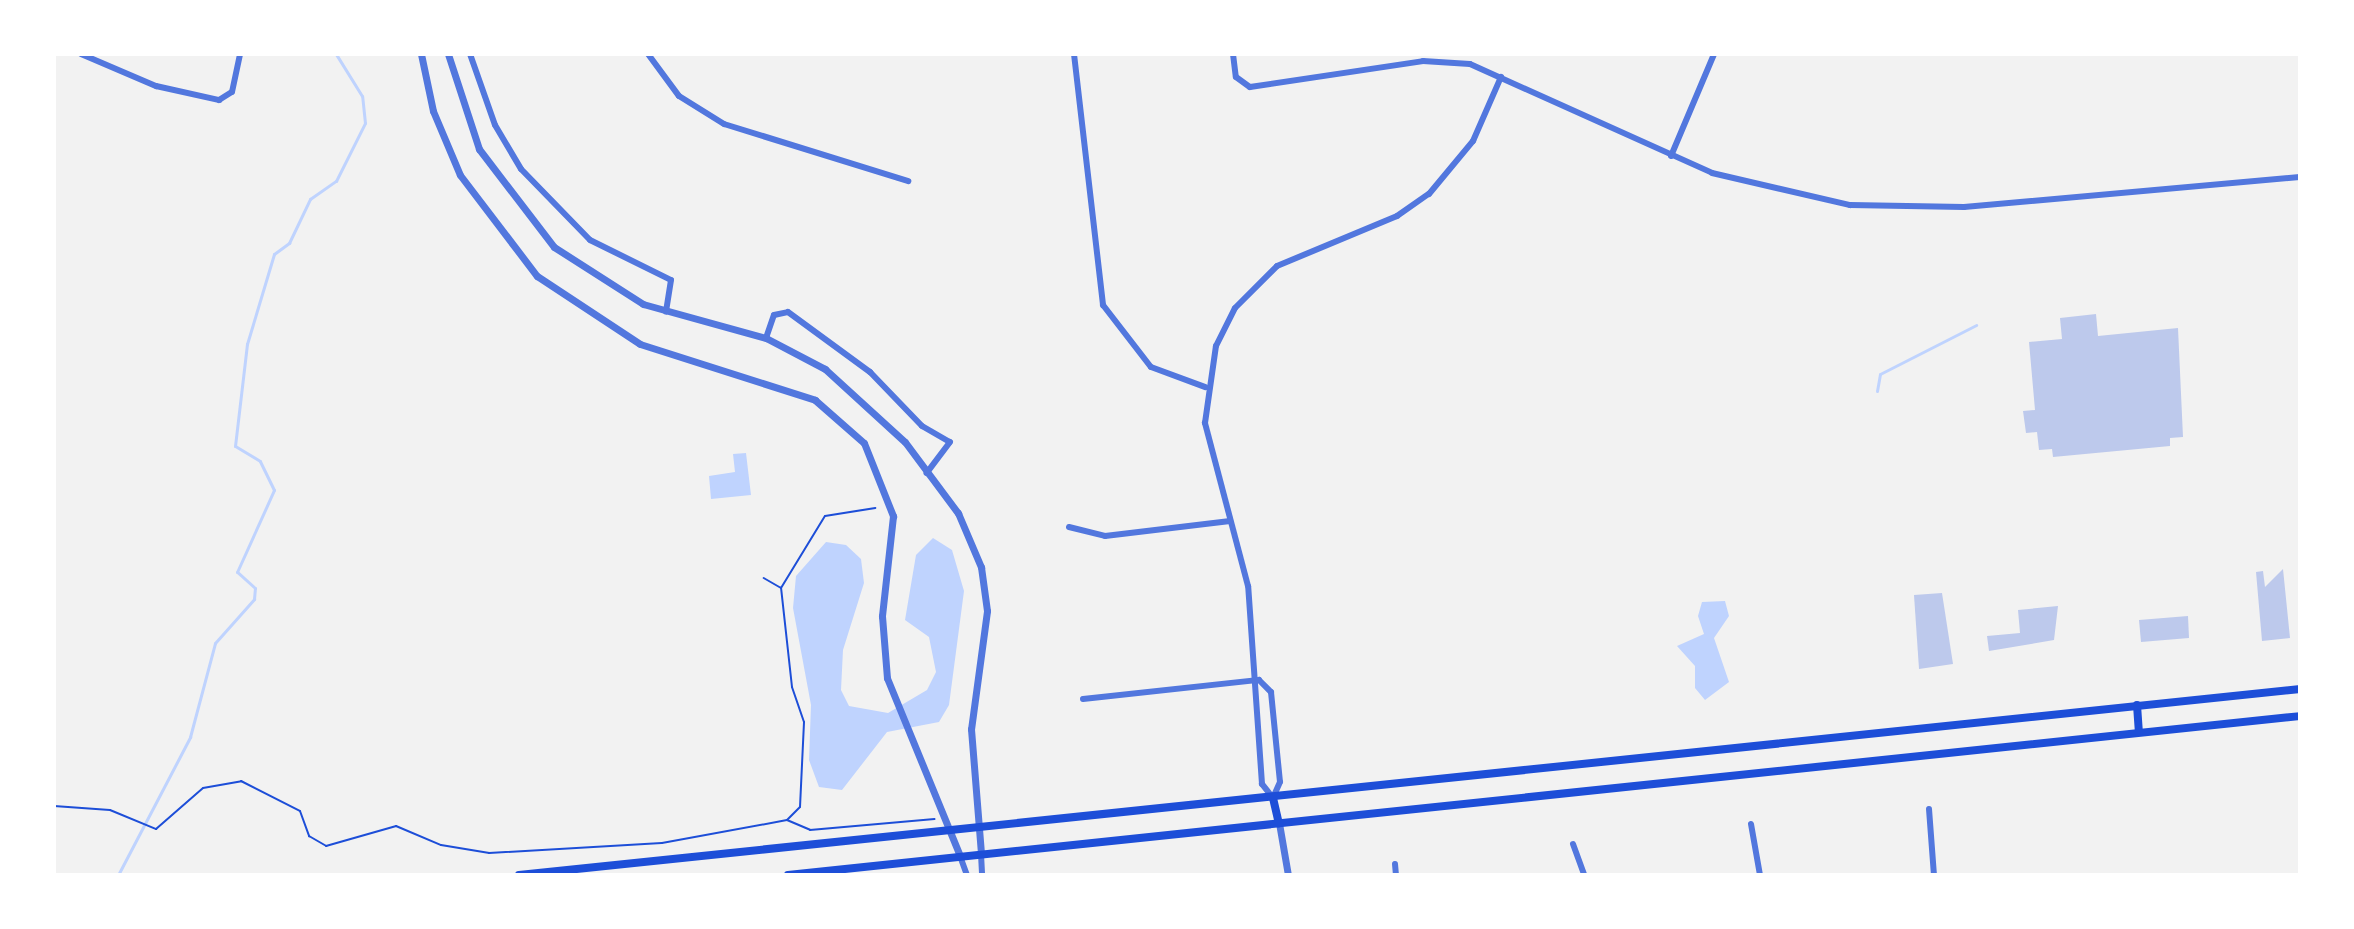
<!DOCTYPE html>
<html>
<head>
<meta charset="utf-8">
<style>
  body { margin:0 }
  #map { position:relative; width:2354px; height:929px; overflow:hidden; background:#f2f2f2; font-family:"IBM Plex Sans",sans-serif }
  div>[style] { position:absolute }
  .water>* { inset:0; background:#bfd3fe }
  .stream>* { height:3px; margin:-1.5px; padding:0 1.5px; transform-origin:1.5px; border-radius:1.5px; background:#bfd3fe }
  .building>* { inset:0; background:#bdc9ec }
  .path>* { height:2px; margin:-1px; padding:0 1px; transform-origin:1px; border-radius:1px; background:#1d4ed8 }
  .minor>* { height:6px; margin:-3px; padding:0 3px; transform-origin:3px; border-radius:3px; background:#5277de }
  .tertiary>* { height:7px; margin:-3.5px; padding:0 3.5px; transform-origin:3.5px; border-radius:3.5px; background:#5277de }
  .secondary>* { height:8px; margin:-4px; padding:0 4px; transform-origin:4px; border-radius:4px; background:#1d4ed8 }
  span { translate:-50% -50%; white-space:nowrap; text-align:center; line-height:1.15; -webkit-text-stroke:8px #fff; paint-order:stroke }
  .frame { position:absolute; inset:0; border:56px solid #fff; pointer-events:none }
</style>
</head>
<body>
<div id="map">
  <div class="water">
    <i style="clip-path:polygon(746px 453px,751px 495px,711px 499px,709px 476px,735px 472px,733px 454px)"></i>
    <i style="clip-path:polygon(933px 538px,952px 550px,964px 591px,949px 705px,939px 722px,887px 732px,842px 790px,819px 787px,809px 760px,811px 705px,793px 608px,796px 576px,826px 542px,846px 545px,861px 559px,864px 583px,843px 650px,841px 690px,849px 706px,888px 713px,927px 690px,936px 672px,929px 637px,905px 620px,916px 555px)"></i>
    <i style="clip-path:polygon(1725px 601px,1729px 616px,1714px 638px,1729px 682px,1705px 700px,1695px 688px,1695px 666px,1677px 646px,1704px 634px,1698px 616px,1702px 602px)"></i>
  </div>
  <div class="stream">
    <i style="left:1877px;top:391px;width:17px;rotate:-80deg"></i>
    <i style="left:1880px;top:374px;width:108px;rotate:-27deg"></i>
    <i style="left:118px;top:875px;width:156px;rotate:-62.4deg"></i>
    <i style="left:190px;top:737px;width:97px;rotate:-75.1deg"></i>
    <i style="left:215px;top:643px;width:59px;rotate:-48.4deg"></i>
    <i style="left:254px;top:599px;width:11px;rotate:-85deg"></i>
    <i style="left:255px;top:588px;width:24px;rotate:-138deg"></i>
    <i style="left:237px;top:572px;width:90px;rotate:-65.7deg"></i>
    <i style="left:274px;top:490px;width:32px;rotate:-116deg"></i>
    <i style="left:260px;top:461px;width:29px;rotate:-149deg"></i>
    <i style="left:235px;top:446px;width:103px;rotate:-83.3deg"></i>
    <i style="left:247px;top:344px;width:94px;rotate:-73.3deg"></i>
    <i style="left:274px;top:254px;width:19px;rotate:-36deg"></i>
    <i style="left:289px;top:243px;width:49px;rotate:-64.5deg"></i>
    <i style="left:310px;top:199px;width:32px;rotate:-35deg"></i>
    <i style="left:336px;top:181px;width:65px;rotate:-63.4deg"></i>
    <i style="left:365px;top:123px;width:27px;rotate:-96deg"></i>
    <i style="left:362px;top:96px;width:49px;rotate:-121.8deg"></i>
  </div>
  <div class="building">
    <i style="clip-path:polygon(2096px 314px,2098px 336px,2178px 328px,2183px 437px,2170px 438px,2170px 446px,2053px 457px,2052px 449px,2039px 450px,2037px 432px,2026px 433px,2023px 411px,2035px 410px,2029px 342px,2062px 339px,2060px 318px)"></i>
    <i style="clip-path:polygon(2283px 569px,2290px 638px,2262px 641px,2256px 572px,2263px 571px,2265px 587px)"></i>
    <i style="clip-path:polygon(1942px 593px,1953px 664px,1919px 669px,1914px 595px)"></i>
    <i style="clip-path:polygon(2058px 606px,2054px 640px,1989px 651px,1987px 636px,2020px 633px,2018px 610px)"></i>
    <i style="clip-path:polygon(2188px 616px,2189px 638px,2141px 642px,2139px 620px)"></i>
  </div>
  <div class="path">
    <i style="left:781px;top:588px;width:84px;rotate:-58.6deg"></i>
    <i style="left:825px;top:516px;width:51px;rotate:-9.1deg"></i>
    <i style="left:54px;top:806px;width:56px;rotate:4.1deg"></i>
    <i style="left:110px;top:810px;width:50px;rotate:22.4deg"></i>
    <i style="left:156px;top:829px;width:62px;rotate:-41.1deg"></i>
    <i style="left:203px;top:788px;width:39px;rotate:-10deg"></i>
    <i style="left:241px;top:781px;width:66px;rotate:27deg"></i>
    <i style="left:300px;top:811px;width:27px;rotate:70deg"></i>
    <i style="left:309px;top:836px;width:20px;rotate:30deg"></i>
    <i style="left:326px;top:846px;width:73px;rotate:-15.9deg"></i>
    <i style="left:396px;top:826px;width:49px;rotate:22.9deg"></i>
    <i style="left:441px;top:845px;width:49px;rotate:9.5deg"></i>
    <i style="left:489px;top:853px;width:173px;rotate:-3.3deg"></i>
    <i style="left:662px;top:843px;width:127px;rotate:-10.4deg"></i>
    <i style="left:787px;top:820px;width:18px;rotate:-45deg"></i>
    <i style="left:800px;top:807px;width:85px;rotate:-87.3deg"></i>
    <i style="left:804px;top:722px;width:37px;rotate:-109deg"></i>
    <i style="left:792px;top:687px;width:100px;rotate:-96.3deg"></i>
    <i style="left:781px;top:588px;width:20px;rotate:-150deg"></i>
    <i style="left:787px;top:820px;width:25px;rotate:23deg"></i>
    <i style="left:810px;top:830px;width:125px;rotate:-5deg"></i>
  </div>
  <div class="minor">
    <i style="left:81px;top:54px;width:82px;rotate:23.1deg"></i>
    <i style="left:156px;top:86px;width:65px;rotate:12.5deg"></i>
    <i style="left:219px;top:100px;width:15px;rotate:-32deg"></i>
    <i style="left:232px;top:92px;width:39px;rotate:-78deg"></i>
    <i style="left:470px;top:54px;width:75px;rotate:70.6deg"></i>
    <i style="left:495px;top:125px;width:51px;rotate:59.4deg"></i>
    <i style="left:521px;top:169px;width:99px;rotate:45.8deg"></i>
    <i style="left:590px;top:240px;width:90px;rotate:26.3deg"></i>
    <i style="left:671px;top:280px;width:32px;rotate:99deg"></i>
    <i style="left:648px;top:54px;width:52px;rotate:53.6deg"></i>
    <i style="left:679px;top:96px;width:53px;rotate:31.9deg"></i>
    <i style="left:724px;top:124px;width:193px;rotate:17.2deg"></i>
    <i style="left:1074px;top:54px;width:253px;rotate:83.4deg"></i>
    <i style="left:1103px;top:305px;width:78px;rotate:52.3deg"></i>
    <i style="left:1151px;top:367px;width:58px;rotate:20.3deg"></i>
    <i style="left:1233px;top:54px;width:23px;rotate:83deg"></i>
    <i style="left:1236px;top:77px;width:17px;rotate:36deg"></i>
    <i style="left:1250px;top:87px;width:175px;rotate:-8.5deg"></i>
    <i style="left:1423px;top:61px;width:47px;rotate:3.7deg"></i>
    <i style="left:1470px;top:64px;width:265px;rotate:24.2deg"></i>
    <i style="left:1712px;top:173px;width:142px;rotate:13.1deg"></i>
    <i style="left:1850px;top:205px;width:114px;rotate:1deg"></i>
    <i style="left:1964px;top:207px;width:337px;rotate:-5.1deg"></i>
    <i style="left:1671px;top:156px;width:111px;rotate:-67.1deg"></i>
    <i style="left:766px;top:338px;width:24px;rotate:-71deg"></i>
    <i style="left:774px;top:315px;width:14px;rotate:-12deg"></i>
    <i style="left:788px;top:312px;width:102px;rotate:36.2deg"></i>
    <i style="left:870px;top:372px;width:75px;rotate:46.1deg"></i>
    <i style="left:922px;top:426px;width:32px;rotate:30deg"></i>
    <i style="left:950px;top:442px;width:39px;rotate:127deg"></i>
    <i style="left:1069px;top:527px;width:37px;rotate:14deg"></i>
    <i style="left:1105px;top:536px;width:126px;rotate:-6.8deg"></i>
    <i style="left:1259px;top:680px;width:17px;rotate:45deg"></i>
    <i style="left:1271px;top:692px;width:90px;rotate:84.3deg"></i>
    <i style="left:1280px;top:782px;width:17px;rotate:114deg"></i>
    <i style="left:1273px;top:798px;width:18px;rotate:-128deg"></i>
    <i style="left:1262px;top:784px;width:198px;rotate:-94deg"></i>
    <i style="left:1248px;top:586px;width:169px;rotate:-104.8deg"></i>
    <i style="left:1205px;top:423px;width:78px;rotate:-81.9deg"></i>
    <i style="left:1216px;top:346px;width:42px;rotate:-63.4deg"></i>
    <i style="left:1235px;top:308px;width:59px;rotate:-45deg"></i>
    <i style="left:1277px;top:266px;width:130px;rotate:-22.6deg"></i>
    <i style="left:1397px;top:216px;width:39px;rotate:-35deg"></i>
    <i style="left:1429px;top:194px;width:69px;rotate:-50.3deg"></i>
    <i style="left:1473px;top:141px;width:70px;rotate:-66.4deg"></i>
    <i style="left:1083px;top:699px;width:177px;rotate:-6.2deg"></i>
    <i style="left:1929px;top:809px;width:66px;rotate:85.7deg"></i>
    <i style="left:1751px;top:824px;width:52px;rotate:80deg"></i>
    <i style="left:1573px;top:844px;width:33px;rotate:70deg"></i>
    <i style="left:981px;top:854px;width:21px;rotate:87deg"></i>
    <i style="left:960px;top:856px;width:20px;rotate:70deg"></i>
    <i style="left:1395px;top:864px;width:11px;rotate:85deg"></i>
  </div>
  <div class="tertiary">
    <i style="left:421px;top:54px;width:58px;rotate:78.1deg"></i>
    <i style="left:433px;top:111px;width:69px;rotate:67.1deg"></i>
    <i style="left:460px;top:175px;width:127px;rotate:52.7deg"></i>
    <i style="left:537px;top:276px;width:123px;rotate:33.4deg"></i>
    <i style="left:640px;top:344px;width:184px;rotate:17.7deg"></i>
    <i style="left:815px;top:400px;width:65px;rotate:41.3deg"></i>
    <i style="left:864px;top:443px;width:79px;rotate:68.3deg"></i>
    <i style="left:893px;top:516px;width:101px;rotate:96.3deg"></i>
    <i style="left:882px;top:616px;width:62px;rotate:85.4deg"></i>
    <i style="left:887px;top:678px;width:192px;rotate:67.7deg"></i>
    <i style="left:448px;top:54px;width:100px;rotate:71.9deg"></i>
    <i style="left:479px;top:149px;width:123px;rotate:52.6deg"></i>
    <i style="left:554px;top:247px;width:106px;rotate:32.6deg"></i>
    <i style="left:643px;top:304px;width:128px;rotate:15.5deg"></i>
    <i style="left:766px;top:338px;width:67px;rotate:27.7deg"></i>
    <i style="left:825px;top:369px;width:108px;rotate:42.4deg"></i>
    <i style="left:905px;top:442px;width:89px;rotate:53.3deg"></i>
    <i style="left:958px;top:513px;width:59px;rotate:66.9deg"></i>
    <i style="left:981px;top:567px;width:44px;rotate:82.2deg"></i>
    <i style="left:987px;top:611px;width:119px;rotate:97.7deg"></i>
    <i style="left:971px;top:729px;width:125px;rotate:85.4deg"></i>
    <i style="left:1279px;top:823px;width:53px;rotate:80.2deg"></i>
  </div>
  <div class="secondary">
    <i style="left:2137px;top:705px;width:26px;rotate:86deg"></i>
    <i style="left:1273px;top:798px;width:26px;rotate:77deg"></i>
    <i style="left:519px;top:875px;width:1791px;rotate:-5.96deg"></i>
    <i style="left:788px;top:875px;width:1520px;rotate:-6deg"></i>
  </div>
  <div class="frame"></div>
</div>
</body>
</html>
